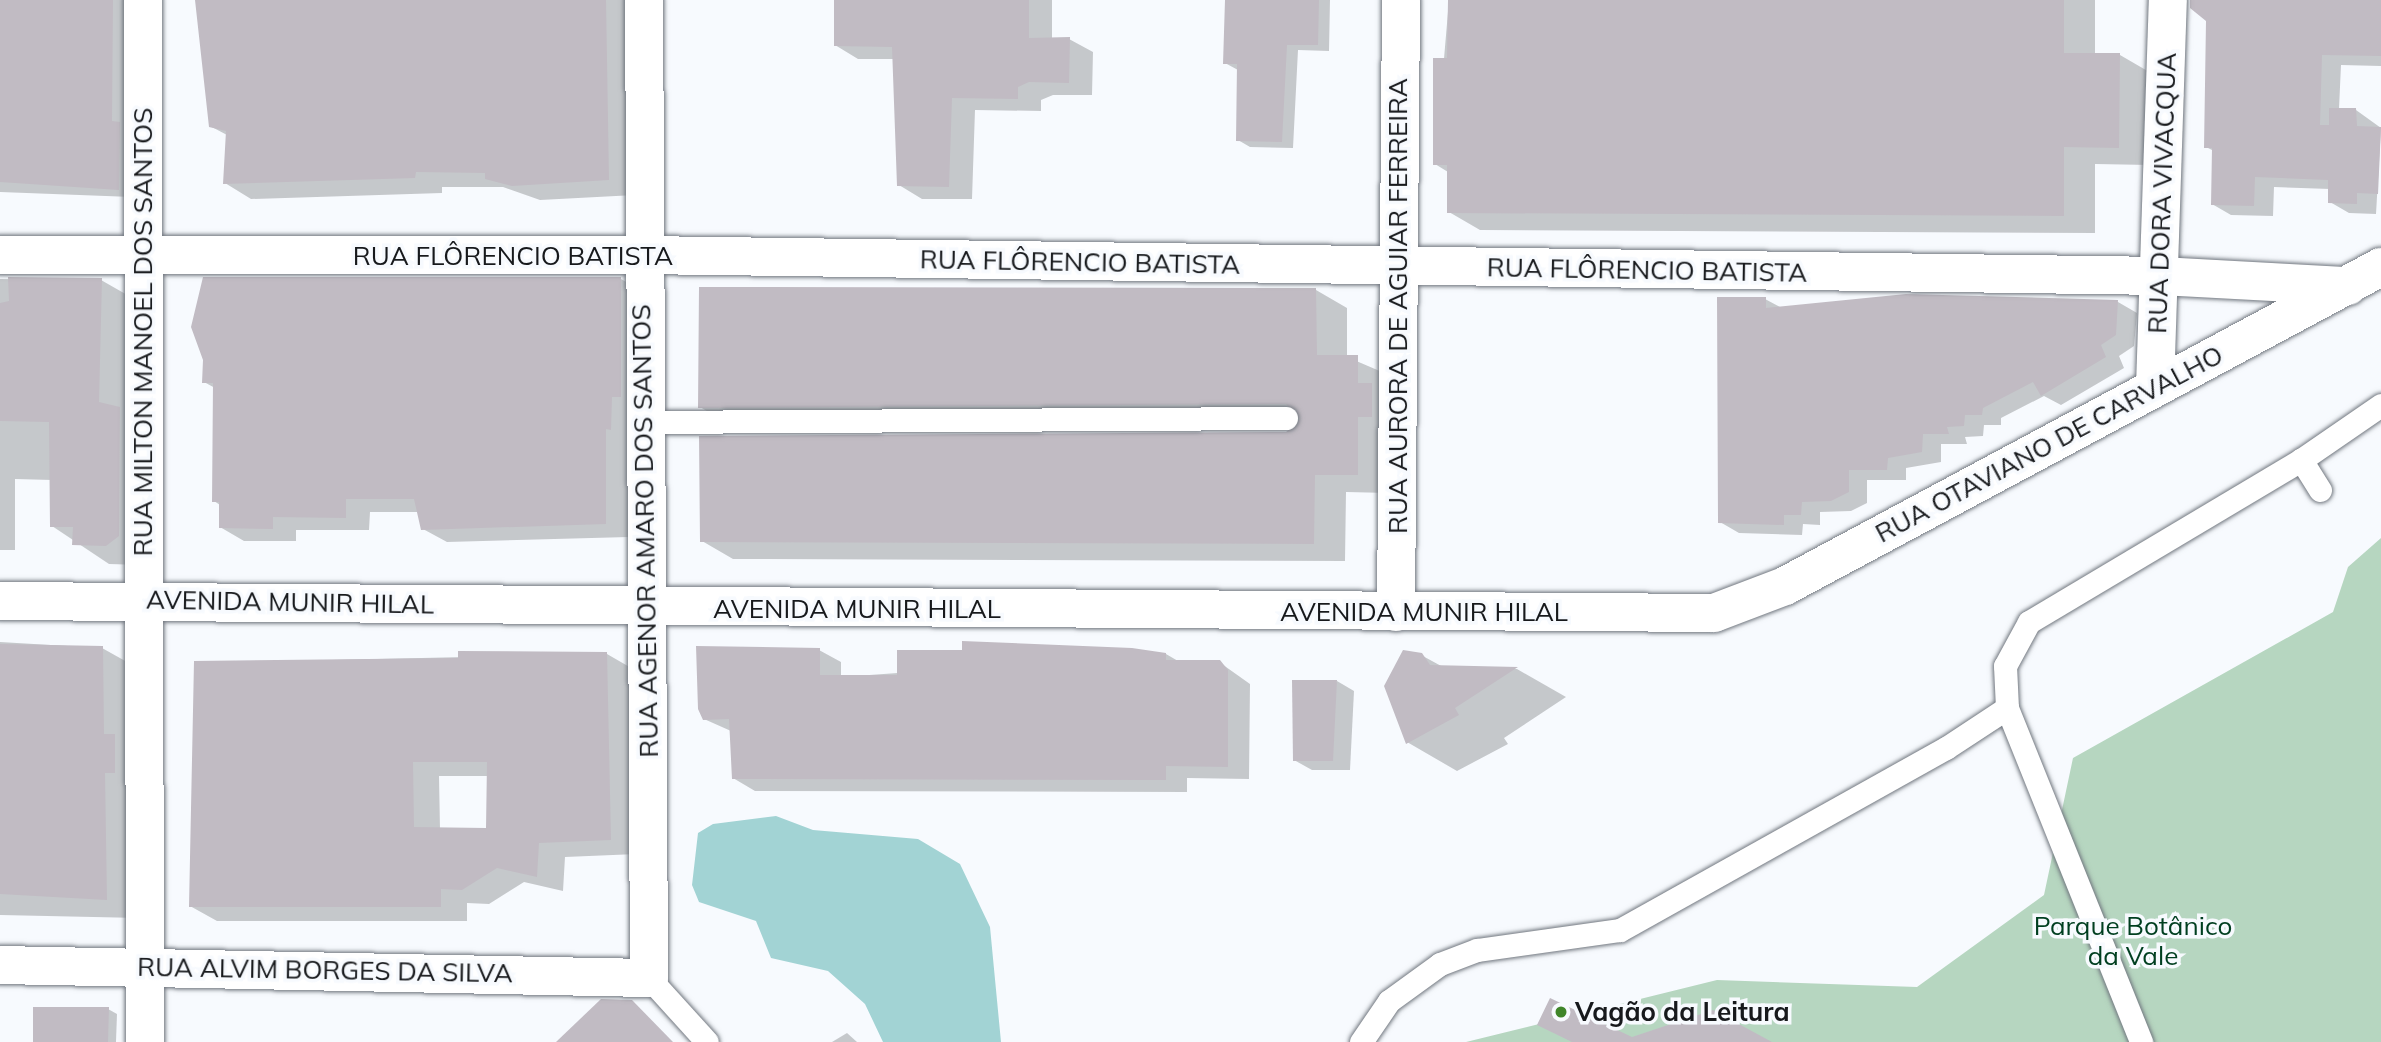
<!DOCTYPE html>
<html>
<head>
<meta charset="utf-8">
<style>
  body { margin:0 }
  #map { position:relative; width:2381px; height:1042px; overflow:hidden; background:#f7fafe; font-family:Mulish,sans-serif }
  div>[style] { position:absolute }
  .green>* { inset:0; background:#b6d6c0 }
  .water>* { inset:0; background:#a2d3d4 }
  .shadow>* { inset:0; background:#0003 }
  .building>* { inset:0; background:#c1bbc3 }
  .roads { filter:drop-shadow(0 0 2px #71777f) drop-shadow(0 0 2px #71777f) }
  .service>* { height:23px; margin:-11.5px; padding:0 11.5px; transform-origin:11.5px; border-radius:11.5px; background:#fff }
  .minor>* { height:38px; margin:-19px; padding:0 19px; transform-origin:19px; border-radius:19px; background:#fff }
  .dots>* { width:19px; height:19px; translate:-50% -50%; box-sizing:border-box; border:4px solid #f7fafe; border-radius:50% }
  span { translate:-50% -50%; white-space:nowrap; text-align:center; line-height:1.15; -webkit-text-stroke:7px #f7fafe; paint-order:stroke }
  .street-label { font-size:26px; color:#17191c }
  .park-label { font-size:26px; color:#003f20 }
  .poi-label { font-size:26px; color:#17191c; font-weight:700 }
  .left { translate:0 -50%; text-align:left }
</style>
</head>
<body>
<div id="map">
  <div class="green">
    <i style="clip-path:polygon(2381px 538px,2381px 1042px,1466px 1042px,1717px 980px,1917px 987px,2044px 895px,2073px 758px,2333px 612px,2348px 567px)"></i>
  </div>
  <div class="water">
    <i style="clip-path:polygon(776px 816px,813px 830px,918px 839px,960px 864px,990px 927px,1001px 1042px,883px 1042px,865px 1004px,828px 971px,771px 958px,756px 921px,699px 902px,692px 885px,698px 833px,713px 824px)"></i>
  </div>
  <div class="shadow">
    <i style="clip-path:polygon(0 0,134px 0,132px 197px,0 192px)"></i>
    <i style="clip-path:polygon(197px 0,631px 0,635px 195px,540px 200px,503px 187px,442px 187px,442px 193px,251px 199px,225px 183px,227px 135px,210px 126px)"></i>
    <i style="clip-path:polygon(836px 0,1052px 0,1052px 39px,1069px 39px,1093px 52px,1092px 95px,1053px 95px,1041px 100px,1041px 111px,975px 110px,972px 199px,922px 199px,899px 185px,895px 59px,858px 59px,835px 45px)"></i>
    <i style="clip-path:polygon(1226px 0,1330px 0,1329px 51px,1298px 50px,1293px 148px,1250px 147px,1238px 140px,1238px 70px,1225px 63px)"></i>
    <i style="clip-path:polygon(1449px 0,2095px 0,2095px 55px,2120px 55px,2151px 73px,2150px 165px,2095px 164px,2095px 233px,1480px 230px,1449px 212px,1448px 172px,1435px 164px)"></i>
    <i style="clip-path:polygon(2200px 0,2381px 0,2381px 66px,2341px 65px,2339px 109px,2356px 110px,2381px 128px,2376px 214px,2349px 213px,2330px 202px,2330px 189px,2274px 187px,2273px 216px,2231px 215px,2212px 204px,2214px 151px,2206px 147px,2208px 21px)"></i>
    <i style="clip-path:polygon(0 279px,101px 280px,136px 300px,142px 565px,109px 564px,52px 526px,52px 480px,15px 479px,15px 550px,0 550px)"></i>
    <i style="clip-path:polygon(621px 279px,644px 292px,629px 537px,447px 542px,423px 529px,419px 512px,370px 512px,369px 530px,296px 530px,296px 541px,244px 541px,220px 527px,220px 505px,214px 501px,215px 388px,204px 382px)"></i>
    <i style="clip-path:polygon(1316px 290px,1347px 308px,1347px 357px,1389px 375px,1389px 493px,1346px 492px,1345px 561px,733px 559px,702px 541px,1287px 434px,1299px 421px,731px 425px,700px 407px)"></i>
    <i style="clip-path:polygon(1765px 299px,1782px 308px,2118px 302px,2137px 313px,2134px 346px,2119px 356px,2124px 368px,2061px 405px,2044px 396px,2001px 418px,2001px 425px,1984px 425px,1983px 436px,1965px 437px,1967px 444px,1941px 444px,1941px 462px,1906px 468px,1906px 480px,1867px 480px,1867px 503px,1851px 511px,1820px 512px,1820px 525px,1803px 524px,1802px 535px,1739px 533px,1720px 522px)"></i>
    <i style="clip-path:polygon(0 642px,102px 648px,136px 667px,140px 918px,0 915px)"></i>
    <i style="clip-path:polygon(819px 650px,841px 662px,841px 677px,1166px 654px,1178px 661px,1219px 662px,1250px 684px,1249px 779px,1187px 778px,1187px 792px,755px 791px,733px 778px,731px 731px,704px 719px)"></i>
    <i style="clip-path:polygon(evenodd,607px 654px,633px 669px,637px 854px,565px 857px,563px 891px,524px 882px,489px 904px,467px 903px,467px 921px,217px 921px,190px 906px,196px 663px,607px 654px,439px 776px,489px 776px,488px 830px,440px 829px,439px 776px)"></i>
    <i style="clip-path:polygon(1421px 655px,1443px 667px,1517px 669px,1566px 697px,1504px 738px,1508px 744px,1457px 771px,1407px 742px)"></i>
    <i style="clip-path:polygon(1337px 681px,1354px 691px,1350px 770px,1312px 770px,1294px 760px)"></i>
    <i style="clip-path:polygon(631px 1001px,672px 1042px,569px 1042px)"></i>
    <i style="clip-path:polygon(108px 1009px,117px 1014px,116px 1042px,35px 1042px)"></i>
    <i style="clip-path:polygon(847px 1033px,857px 1042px,832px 1042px)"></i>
  </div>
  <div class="building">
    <i style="clip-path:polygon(0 0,113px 0,112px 121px,120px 122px,119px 190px,0 182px)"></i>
    <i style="clip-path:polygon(195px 0,606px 0,609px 180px,512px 186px,485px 179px,485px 173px,416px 172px,415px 178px,223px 184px,226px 131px,209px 127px)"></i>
    <i style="clip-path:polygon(834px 0,1029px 0,1029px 38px,1070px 37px,1069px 83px,1029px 82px,1018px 87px,1018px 99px,952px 98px,949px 187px,897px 186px,892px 47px,834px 46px)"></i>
    <i style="clip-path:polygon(1225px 0,1319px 0,1318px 45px,1287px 45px,1282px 142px,1236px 141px,1237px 64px,1223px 64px)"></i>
    <i style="clip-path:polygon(1448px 0,2064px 0,2064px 53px,2120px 53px,2119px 148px,2064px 147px,2064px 216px,1447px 213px,1447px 165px,1433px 165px,1433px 58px,1447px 58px)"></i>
    <i style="clip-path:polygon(2190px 0,2381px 0,2381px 56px,2322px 55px,2320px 125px,2329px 125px,2329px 108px,2356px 108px,2357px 126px,2381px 127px,2378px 194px,2357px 193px,2357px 204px,2328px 203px,2328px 180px,2255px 177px,2254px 206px,2211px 205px,2212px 148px,2204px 148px,2206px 21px,2190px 8px)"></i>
    <i style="clip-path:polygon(8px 277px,102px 278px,99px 402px,120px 407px,119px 536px,106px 546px,72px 545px,73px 527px,50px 527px,49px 422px,0 421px,0 303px,9px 301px)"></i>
    <i style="clip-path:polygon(203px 277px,621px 277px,621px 397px,612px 397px,611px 430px,606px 429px,606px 524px,421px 530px,414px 499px,346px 499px,346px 518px,273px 517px,273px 529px,219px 528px,219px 502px,212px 502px,213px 383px,202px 383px,203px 360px,191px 327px)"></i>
    <i style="clip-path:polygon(699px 287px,1316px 288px,1317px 355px,1358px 355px,1358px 383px,1372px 383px,1372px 417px,1358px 417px,1358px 475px,1315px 475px,1314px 544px,700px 542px,699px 436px,1286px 432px,1300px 419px,1286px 404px,698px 408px)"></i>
    <i style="clip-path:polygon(1906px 294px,2118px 300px,2116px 335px,2101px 345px,2106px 357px,2041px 396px,2033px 382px,1983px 408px,1982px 415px,1965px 415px,1964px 426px,1947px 427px,1949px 434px,1923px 434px,1922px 452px,1888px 458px,1887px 470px,1849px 470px,1849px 492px,1831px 501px,1802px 502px,1801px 515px,1784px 515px,1784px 525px,1718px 523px,1717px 297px,1766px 297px,1766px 308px)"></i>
    <i style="clip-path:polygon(962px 641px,1132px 648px,1166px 653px,1166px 660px,1220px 660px,1228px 670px,1228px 767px,1166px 766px,1166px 780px,732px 779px,729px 719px,703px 720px,698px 709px,696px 646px,820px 648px,820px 675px,897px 675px,897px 650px,962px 650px)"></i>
    <i style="clip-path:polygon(0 644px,103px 646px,104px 734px,115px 734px,115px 773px,105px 773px,107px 900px,0 894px)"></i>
    <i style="clip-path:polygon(1403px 650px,1422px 653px,1430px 665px,1518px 667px,1455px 708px,1459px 715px,1406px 744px,1384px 686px)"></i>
    <i style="clip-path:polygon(evenodd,458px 651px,607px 652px,611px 840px,539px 843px,537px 877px,497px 868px,462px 890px,441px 889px,441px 907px,189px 907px,194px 661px,458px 658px,458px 651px,413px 762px,487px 762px,486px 828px,414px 827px,413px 762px)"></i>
    <i style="clip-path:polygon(1292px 680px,1337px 680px,1333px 761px,1293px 761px)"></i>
    <i style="clip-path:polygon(1550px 998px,1632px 1037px,1713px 1010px,1772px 1042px,1572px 1042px,1537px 1025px)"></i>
    <i style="clip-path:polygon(601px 999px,632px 1000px,673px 1042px,556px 1042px)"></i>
    <i style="clip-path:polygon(33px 1007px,109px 1007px,108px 1042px,33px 1042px)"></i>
  </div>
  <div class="roads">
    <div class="service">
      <i style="left:644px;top:422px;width:642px;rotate:-0.36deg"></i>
      <i style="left:2320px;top:490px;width:36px;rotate:-122deg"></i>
      <i style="left:2301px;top:460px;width:97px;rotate:-34.5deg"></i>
      <i style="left:2007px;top:708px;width:360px;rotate:68.1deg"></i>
      <i style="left:649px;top:978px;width:86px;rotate:47.8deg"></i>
      <i style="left:1361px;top:1042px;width:50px;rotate:-55.7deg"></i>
      <i style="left:1389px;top:1001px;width:63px;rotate:-36deg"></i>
      <i style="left:1440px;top:964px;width:40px;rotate:-21deg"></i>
      <i style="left:1477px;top:950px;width:144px;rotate:-8deg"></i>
      <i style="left:1620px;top:930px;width:373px;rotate:-29.2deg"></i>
      <i style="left:1946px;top:748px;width:73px;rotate:-33.3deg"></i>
      <i style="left:2007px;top:708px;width:42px;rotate:-92.7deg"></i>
      <i style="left:2005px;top:666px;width:50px;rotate:-61.4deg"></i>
      <i style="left:2029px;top:622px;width:317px;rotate:-30.8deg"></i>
    </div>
    <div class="minor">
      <i style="left:143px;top:0;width:1042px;rotate:89.89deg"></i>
      <i style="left:0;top:255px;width:642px"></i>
      <i style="left:642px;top:255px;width:1519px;rotate:0.79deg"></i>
      <i style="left:2161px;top:276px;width:187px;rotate:3.1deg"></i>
      <i style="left:2155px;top:387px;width:387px;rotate:-88.1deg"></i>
      <i style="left:0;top:601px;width:1714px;rotate:0.4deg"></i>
      <i style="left:1714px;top:613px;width:76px;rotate:-20.8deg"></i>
      <i style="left:1785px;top:586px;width:676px;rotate:-28.16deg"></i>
      <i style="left:1396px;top:612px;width:612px;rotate:-89.53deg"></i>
      <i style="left:0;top:965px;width:649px;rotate:1.15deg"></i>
      <i style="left:649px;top:978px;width:978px;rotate:-90.29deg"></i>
    </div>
  </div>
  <div class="dots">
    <i style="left:1561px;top:1012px;background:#3f8529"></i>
  </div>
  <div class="street-label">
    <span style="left:2162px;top:193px;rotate:-88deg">RUA DORA VIVACQUA</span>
    <span style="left:513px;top:256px">RUA FLÔRENCIO BATISTA</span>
    <span style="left:1080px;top:262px;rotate:1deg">RUA FLÔRENCIO BATISTA</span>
    <span style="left:1647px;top:270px;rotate:1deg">RUA FLÔRENCIO BATISTA</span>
    <span style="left:1398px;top:306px;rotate:-90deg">RUA AURORA DE AGUIAR FERREIRA</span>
    <span style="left:143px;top:332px;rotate:-90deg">RUA MILTON MANOEL DOS SANTOS</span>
    <span style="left:2049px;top:444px;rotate:-28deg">RUA OTAVIANO DE CARVALHO</span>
    <span style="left:645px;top:531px;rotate:-91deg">RUA AGENOR AMARO DOS SANTOS</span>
    <span style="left:290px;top:602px;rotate:1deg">AVENIDA MUNIR HILAL</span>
    <span style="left:857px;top:609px">AVENIDA MUNIR HILAL</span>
    <span style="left:1424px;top:612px">AVENIDA MUNIR HILAL</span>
    <span style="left:325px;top:970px;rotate:1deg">RUA ALVIM BORGES DA SILVA</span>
  </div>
  <div class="park-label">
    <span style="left:2133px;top:941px">Parque Botânico<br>da Vale</span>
  </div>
  <div class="poi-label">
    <span class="left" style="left:1575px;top:1012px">Vagão da Leitura</span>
  </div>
</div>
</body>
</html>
